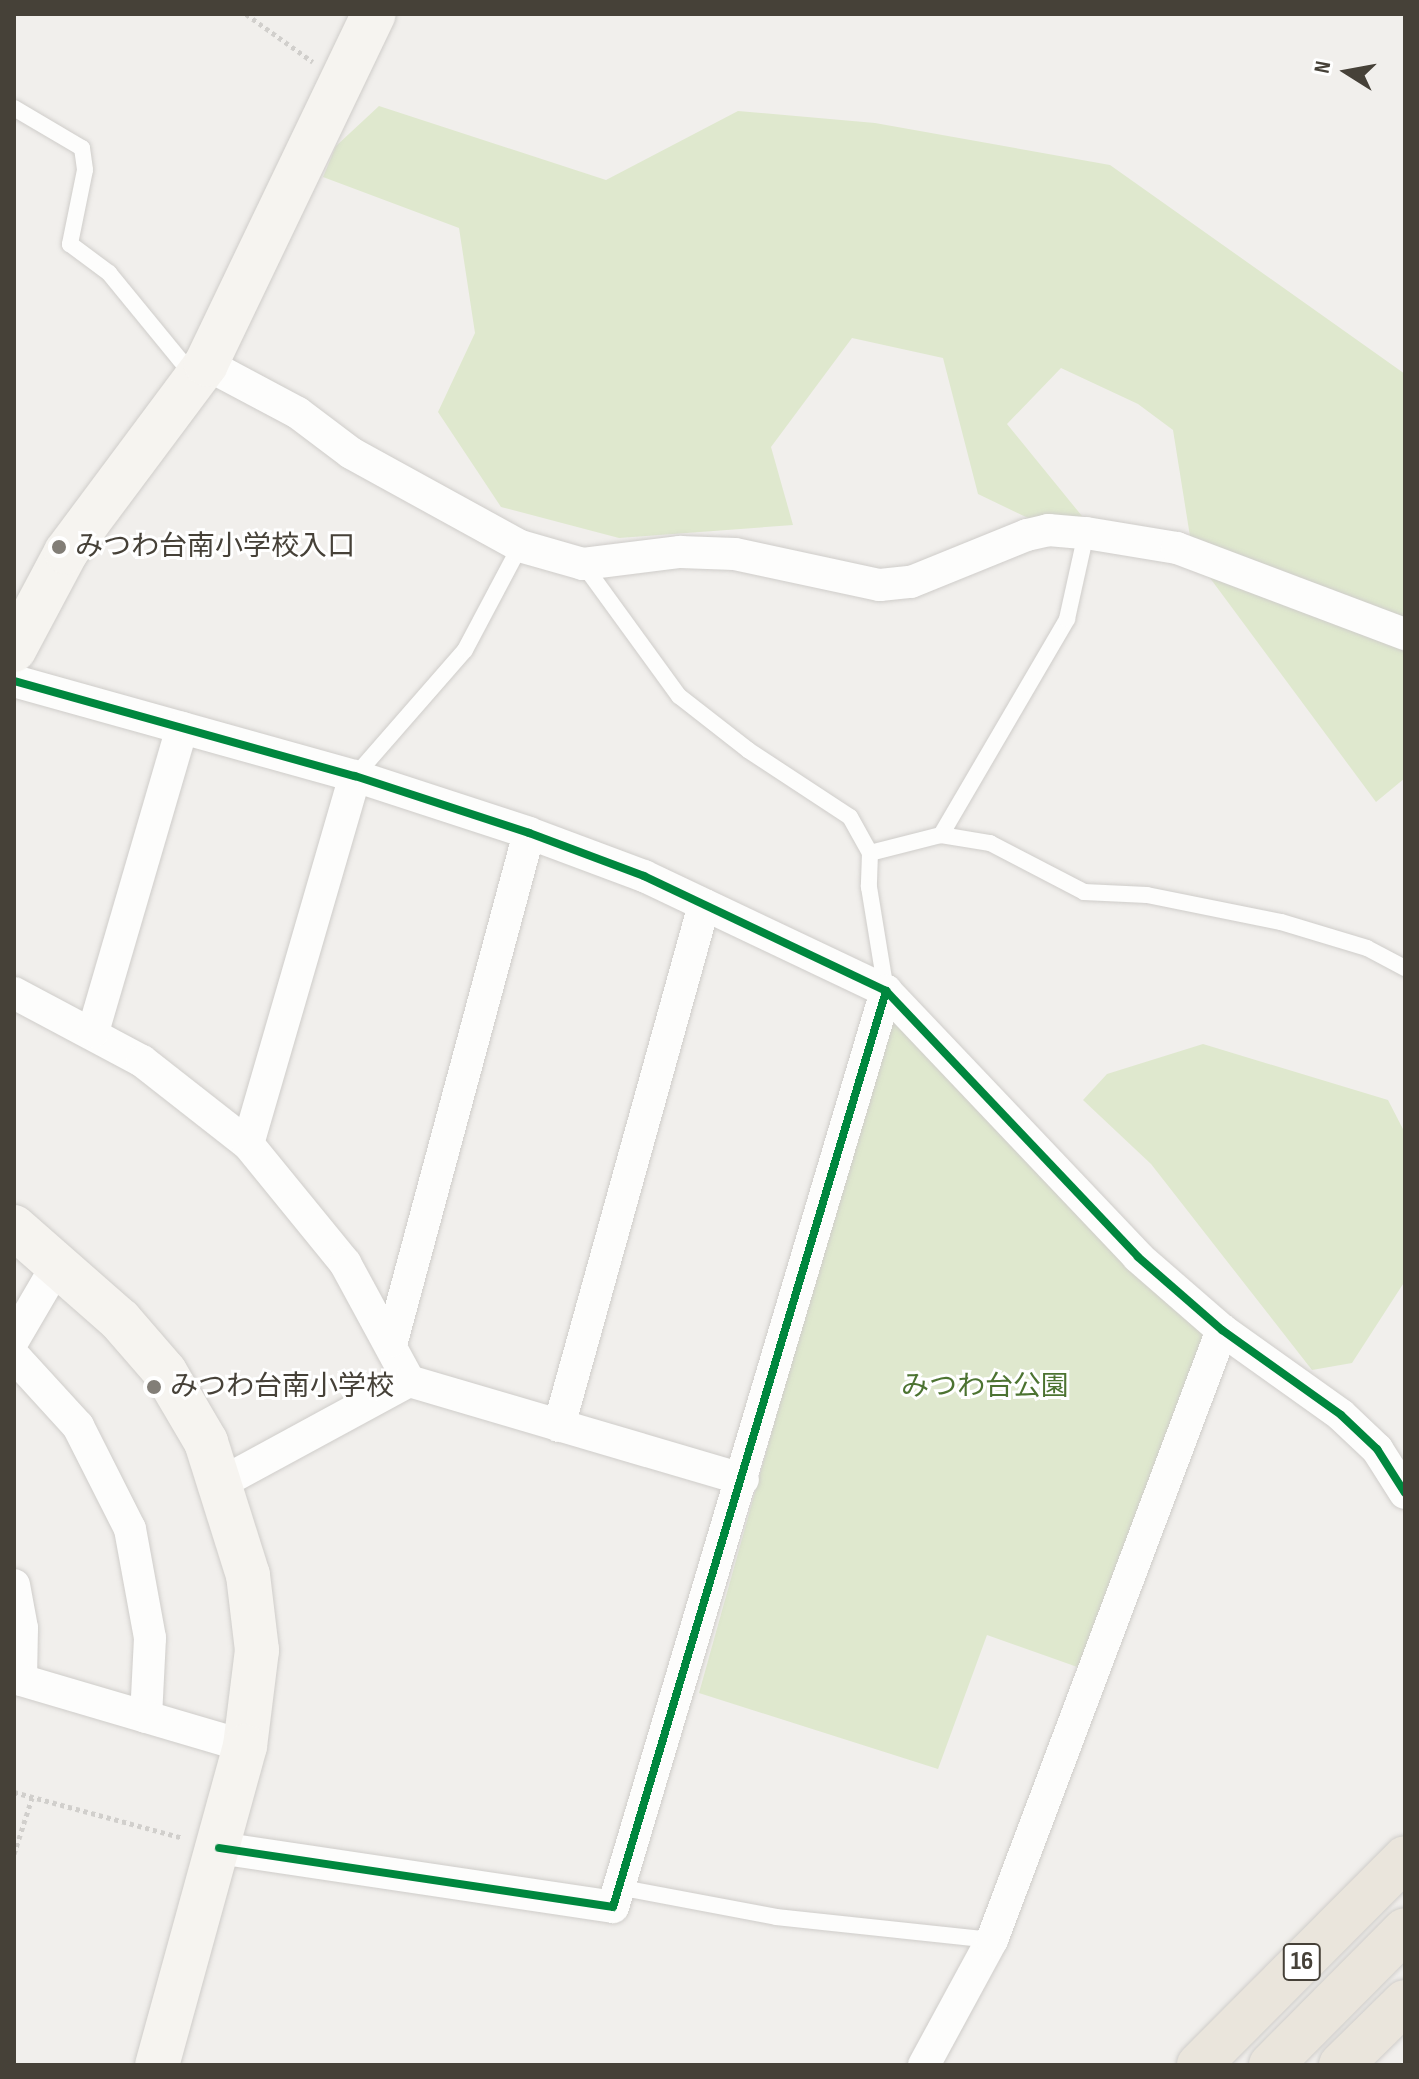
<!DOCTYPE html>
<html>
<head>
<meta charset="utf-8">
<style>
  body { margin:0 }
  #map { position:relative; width:1419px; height:2079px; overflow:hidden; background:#f1efec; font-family:"Sofia Sans Condensed","Noto Sans JP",sans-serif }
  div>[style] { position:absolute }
  .green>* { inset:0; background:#dfe8ce }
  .path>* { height:5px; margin-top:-2.5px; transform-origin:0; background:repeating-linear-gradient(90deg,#d1cfcc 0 4px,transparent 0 8px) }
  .roads { filter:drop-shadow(0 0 2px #cfcdca) drop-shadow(0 0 2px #cfcdca) }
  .lane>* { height:16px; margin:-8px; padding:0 8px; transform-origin:8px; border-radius:8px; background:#fdfdfc }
  .street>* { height:32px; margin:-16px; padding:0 16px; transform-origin:16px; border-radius:16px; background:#fdfdfc }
  .secondary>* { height:44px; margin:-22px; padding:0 22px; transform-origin:22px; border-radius:22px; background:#f6f4f0 }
  .highway>* { height:44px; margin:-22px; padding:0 22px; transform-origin:22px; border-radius:22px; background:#eae5dc }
  .cycleway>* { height:8px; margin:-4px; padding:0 4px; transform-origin:4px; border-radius:4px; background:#00873e }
  .dots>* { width:22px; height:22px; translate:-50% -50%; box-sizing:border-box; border:4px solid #fff; border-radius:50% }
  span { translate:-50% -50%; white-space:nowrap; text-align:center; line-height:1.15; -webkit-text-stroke:6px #fff; paint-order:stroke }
  .shield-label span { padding:2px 6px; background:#fff; border:2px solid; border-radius:6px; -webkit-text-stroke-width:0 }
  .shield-label { font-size:26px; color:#464138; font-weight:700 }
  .poi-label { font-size:28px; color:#464138 }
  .left { translate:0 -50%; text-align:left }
  .park-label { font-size:28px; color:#4c7331 }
  .frame { position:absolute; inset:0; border:16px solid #464138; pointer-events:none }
  .north { position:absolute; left:1307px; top:32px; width:80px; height:80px; -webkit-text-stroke:6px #fff; paint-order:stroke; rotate:281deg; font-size:22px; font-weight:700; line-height:32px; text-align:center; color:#464138 }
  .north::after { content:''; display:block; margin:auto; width:28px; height:36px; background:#464138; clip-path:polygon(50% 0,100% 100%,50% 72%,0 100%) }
</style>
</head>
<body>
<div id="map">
  <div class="green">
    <i style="clip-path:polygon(379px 106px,606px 180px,738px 111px,875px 123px,1110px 165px,1405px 374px,1405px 778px,1376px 802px,1193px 555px,1173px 430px,1138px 404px,1061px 368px,1007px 424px,1086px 521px,1030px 519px,978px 494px,943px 358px,852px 338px,771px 447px,793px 525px,619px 538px,501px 507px,438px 412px,475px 333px,459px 228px,323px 177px,336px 146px)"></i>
    <i style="clip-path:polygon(889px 1012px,1210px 1337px,1083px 1669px,987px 1635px,938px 1769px,699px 1693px)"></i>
    <i style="clip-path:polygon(1203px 1044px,1388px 1100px,1405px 1133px,1405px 1281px,1352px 1363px,1312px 1370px,1151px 1164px,1083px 1100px,1107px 1074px)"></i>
  </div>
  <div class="path">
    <i style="left:246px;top:14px;width:82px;rotate:35.6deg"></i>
    <i style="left:14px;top:1792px;width:175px;rotate:15.2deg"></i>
    <i style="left:14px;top:1854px;width:59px;rotate:-72.2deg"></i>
  </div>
  <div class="roads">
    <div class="lane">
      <i style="left:14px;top:108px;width:79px;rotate:30.5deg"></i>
      <i style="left:82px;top:148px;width:22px;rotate:82deg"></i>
      <i style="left:85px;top:170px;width:76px;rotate:101.5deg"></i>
      <i style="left:70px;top:244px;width:49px;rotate:36.6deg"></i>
      <i style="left:109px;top:273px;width:134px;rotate:50.7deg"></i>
      <i style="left:583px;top:564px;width:163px;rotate:54deg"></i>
      <i style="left:679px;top:696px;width:88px;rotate:38deg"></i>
      <i style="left:748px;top:750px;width:122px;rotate:33.3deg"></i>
      <i style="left:850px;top:817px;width:41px;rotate:60.9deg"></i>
      <i style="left:870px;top:853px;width:34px;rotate:92deg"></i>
      <i style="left:869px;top:887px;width:105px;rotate:80.7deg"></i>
      <i style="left:355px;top:776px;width:167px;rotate:-48.9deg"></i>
      <i style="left:465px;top:650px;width:118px;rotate:-62.1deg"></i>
      <i style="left:941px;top:835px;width:250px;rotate:-59.7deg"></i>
      <i style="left:1067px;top:619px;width:88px;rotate:-77.5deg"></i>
      <i style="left:870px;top:853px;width:73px;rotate:-14.2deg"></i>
      <i style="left:941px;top:835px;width:50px;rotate:9.3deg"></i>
      <i style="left:990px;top:843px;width:106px;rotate:27.5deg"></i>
      <i style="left:1084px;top:892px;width:63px;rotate:2.7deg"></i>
      <i style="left:1147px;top:895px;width:137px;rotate:11.4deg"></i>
      <i style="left:1281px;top:922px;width:90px;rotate:16.8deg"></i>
      <i style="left:1367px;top:948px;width:43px;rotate:27.8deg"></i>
      <i style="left:623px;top:1888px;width:156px;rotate:10.7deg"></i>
      <i style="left:776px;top:1917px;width:217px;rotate:6.1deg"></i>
    </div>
    <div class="street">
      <i style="left:206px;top:364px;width:104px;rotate:28deg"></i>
      <i style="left:298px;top:413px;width:66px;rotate:37deg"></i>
      <i style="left:351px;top:453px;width:193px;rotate:28.8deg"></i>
      <i style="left:520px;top:546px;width:66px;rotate:15.9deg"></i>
      <i style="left:583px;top:564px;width:98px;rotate:-7.1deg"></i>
      <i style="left:680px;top:552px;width:55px;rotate:2.1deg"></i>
      <i style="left:735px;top:554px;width:148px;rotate:12.1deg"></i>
      <i style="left:880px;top:585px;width:31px;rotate:-6deg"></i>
      <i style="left:911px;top:582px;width:125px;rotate:-22.1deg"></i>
      <i style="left:1027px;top:535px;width:22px;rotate:-13deg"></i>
      <i style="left:1048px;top:530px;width:38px;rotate:5deg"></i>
      <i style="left:1086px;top:533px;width:92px;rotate:9.4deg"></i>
      <i style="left:1177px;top:548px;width:244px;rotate:20.7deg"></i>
      <i style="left:14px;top:681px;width:354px;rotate:15.6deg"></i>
      <i style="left:355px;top:776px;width:183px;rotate:18.1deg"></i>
      <i style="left:529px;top:833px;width:123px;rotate:20.5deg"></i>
      <i style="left:644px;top:876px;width:268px;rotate:25.4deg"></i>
      <i style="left:886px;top:991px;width:366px;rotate:46.5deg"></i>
      <i style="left:1138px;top:1257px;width:111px;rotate:41deg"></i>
      <i style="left:1222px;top:1330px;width:146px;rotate:35.5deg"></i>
      <i style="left:1341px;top:1415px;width:50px;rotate:43.4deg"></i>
      <i style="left:1377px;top:1449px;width:52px;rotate:57.5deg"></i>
      <i style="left:14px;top:993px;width:145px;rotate:28deg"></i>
      <i style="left:142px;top:1061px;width:135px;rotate:38.1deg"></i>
      <i style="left:248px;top:1144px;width:154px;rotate:50.8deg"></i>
      <i style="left:345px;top:1263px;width:134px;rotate:61.5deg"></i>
      <i style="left:93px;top:1032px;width:317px;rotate:-73.7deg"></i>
      <i style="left:248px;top:1144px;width:383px;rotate:-73.8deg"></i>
      <i style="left:14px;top:1339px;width:89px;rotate:-59.7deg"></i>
      <i style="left:392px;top:1341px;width:526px;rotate:-74.91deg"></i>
      <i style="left:14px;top:1356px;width:95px;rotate:47.6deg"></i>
      <i style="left:78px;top:1426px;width:115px;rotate:63.2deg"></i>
      <i style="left:130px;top:1529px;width:111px;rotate:79.6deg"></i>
      <i style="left:150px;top:1638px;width:79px;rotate:92.9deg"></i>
      <i style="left:559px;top:1426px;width:541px;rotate:-74.45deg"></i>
      <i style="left:221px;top:1483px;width:214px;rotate:-28.5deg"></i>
      <i style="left:409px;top:1381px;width:348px;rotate:16.4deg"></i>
      <i style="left:14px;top:1585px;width:44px;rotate:79.5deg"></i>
      <i style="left:22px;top:1628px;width:52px;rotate:91.1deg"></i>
      <i style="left:14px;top:1678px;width:241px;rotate:16.4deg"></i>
      <i style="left:219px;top:1848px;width:398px;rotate:8.5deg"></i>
      <i style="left:613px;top:1907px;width:956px;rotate:-73.4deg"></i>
      <i style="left:924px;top:2065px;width:142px;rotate:-61.5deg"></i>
      <i style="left:992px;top:1940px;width:652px;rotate:-69.34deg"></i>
    </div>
    <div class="secondary">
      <i style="left:14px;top:650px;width:111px;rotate:-62deg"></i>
      <i style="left:66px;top:552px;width:234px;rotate:-53.3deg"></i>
      <i style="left:206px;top:364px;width:388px;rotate:-64.4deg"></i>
      <i style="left:14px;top:1227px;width:141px;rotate:41.3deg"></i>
      <i style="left:120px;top:1320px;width:69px;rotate:49.1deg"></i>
      <i style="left:165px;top:1372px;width:81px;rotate:59.6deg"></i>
      <i style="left:206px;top:1442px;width:139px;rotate:72.5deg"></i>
      <i style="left:248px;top:1575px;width:76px;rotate:83.2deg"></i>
      <i style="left:257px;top:1650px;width:97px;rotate:97.1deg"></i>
      <i style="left:245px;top:1746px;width:331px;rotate:105.4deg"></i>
    </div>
    <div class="highway">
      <i style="left:1199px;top:2065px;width:292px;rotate:-45.1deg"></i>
      <i style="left:1271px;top:2065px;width:190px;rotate:-45.2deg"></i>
      <i style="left:1341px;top:2065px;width:90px;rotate:-44.5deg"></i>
    </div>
  </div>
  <div class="cycleway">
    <i style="left:14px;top:681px;width:354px;rotate:15.6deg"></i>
    <i style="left:355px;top:776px;width:183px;rotate:18.1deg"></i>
    <i style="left:529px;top:833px;width:123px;rotate:20.5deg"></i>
    <i style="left:644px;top:876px;width:268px;rotate:25.4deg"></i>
    <i style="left:886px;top:991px;width:366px;rotate:46.5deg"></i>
    <i style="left:1138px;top:1257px;width:111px;rotate:41deg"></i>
    <i style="left:1222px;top:1330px;width:146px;rotate:35.5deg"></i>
    <i style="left:1341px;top:1415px;width:50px;rotate:43.4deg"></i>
    <i style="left:1377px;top:1449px;width:52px;rotate:57.5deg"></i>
    <i style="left:219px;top:1848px;width:398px;rotate:8.5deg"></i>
    <i style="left:613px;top:1907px;width:956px;rotate:-73.4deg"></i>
  </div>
  <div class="dots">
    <i style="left:59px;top:547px;background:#827e77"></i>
    <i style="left:154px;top:1387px;background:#827e77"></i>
  </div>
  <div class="shield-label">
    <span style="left:1302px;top:1962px">16</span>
  </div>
  <div class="poi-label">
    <span class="left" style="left:75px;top:547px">みつわ台南小学校入口</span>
    <span class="left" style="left:170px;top:1387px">みつわ台南小学校</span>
  </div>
  <div class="park-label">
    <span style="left:985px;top:1387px">みつわ台公園</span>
  </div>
  <div class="frame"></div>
  <div class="north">N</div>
</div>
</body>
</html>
